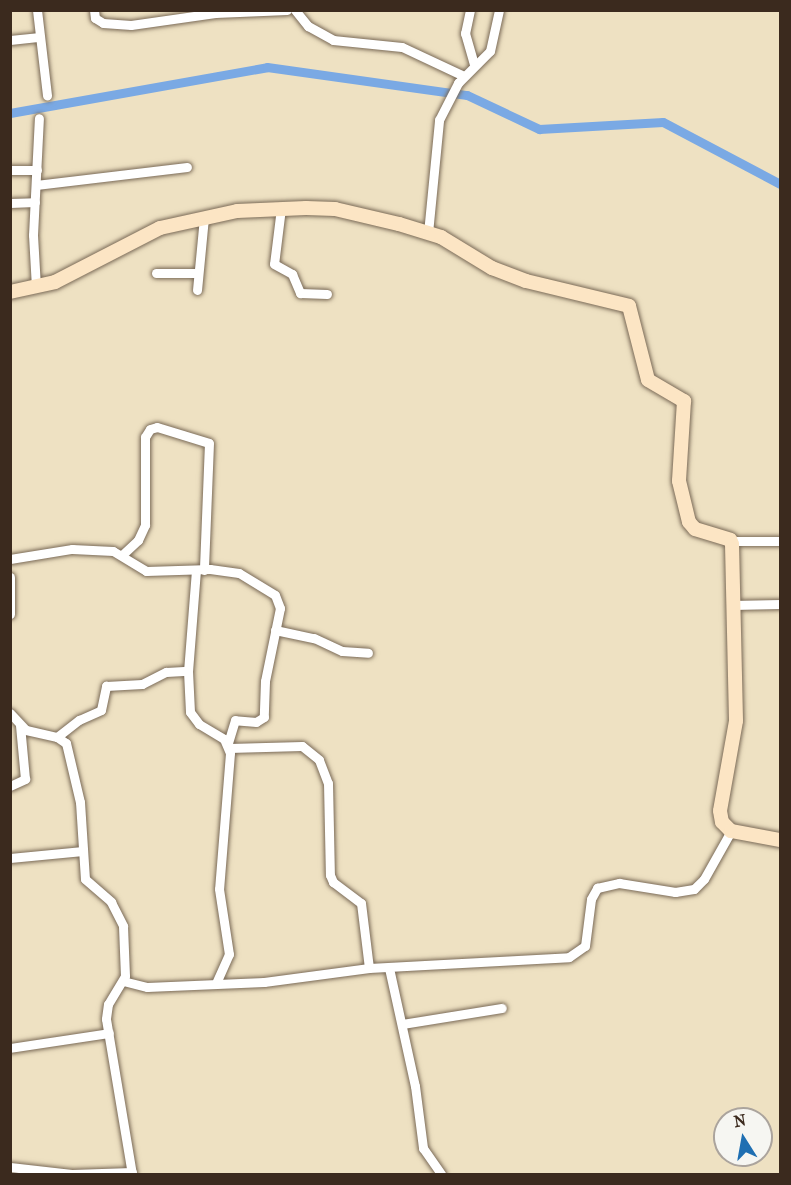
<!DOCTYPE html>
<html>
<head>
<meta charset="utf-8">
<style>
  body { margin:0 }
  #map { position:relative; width:791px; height:1185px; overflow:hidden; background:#eee1c2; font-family:"IM FELL French Canon",serif }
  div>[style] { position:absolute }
  .canal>* { height:9px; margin:-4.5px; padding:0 4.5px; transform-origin:4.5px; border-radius:4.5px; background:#7aa9e4 }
  .roads { filter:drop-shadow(0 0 2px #7a6a57) drop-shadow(0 0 2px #7a6a57) }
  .street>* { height:9px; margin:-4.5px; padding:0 4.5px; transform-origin:4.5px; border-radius:4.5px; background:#fff }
  .secondary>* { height:14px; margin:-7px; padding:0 7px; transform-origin:7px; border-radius:7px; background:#fce5c4 }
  span { translate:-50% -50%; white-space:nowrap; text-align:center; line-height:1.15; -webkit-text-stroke:6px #f6f6f2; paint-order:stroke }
  .frame { position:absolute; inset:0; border:12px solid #3b2a1e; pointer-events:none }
  .north { position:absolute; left:713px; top:1107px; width:60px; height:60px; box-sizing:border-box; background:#f6f6f2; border:2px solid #aba49d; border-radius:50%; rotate:349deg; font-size:16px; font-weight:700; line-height:24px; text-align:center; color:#3b2a1e }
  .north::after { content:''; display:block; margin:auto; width:21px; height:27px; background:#1f6fb2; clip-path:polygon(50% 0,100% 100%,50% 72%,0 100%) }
</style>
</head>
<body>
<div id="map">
  <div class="canal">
    <i style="left:10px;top:113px;width:261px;rotate:-10.1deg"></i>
    <i style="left:267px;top:67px;width:202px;rotate:8deg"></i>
    <i style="left:467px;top:95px;width:80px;rotate:25.3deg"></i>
    <i style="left:539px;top:129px;width:124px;rotate:-3.2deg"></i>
    <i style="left:663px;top:122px;width:132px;rotate:27.9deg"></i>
  </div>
  <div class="roads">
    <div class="street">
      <i style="left:37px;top:10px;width:86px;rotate:83.3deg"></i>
      <i style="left:94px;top:10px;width:8px;rotate:83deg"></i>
      <i style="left:95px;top:18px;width:9px;rotate:32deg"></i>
      <i style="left:103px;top:23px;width:28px;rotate:4deg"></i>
      <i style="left:131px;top:25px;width:85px;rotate:-8.1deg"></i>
      <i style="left:215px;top:13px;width:72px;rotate:-2.4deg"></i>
      <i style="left:295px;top:10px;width:21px;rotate:51deg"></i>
      <i style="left:308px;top:26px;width:29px;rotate:29deg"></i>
      <i style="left:333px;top:40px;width:69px;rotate:5.8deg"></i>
      <i style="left:402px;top:47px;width:68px;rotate:25.1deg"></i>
      <i style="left:470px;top:10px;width:24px;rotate:102deg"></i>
      <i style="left:465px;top:33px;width:32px;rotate:74deg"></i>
      <i style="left:10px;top:40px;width:30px;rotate:-6deg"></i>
      <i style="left:10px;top:170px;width:27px"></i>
      <i style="left:36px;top:185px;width:152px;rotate:-6.8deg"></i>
      <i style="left:10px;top:203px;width:25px;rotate:-2deg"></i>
      <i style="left:281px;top:208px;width:56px;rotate:97.1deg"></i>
      <i style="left:274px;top:264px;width:21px;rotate:29deg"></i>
      <i style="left:292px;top:274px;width:21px;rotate:67deg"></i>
      <i style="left:300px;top:293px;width:27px;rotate:2deg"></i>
      <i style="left:428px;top:233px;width:114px;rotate:-84.4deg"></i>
      <i style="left:439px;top:120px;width:42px;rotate:-62.8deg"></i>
      <i style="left:458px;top:83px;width:45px;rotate:-45deg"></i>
      <i style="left:490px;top:51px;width:42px;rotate:-77.6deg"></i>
      <i style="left:156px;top:273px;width:42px"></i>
      <i style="left:36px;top:287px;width:52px;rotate:-93.3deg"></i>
      <i style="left:33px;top:235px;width:117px;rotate:-87.1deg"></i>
      <i style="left:197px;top:290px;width:73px;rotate:-84.5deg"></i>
      <i style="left:731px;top:541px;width:49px"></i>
      <i style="left:122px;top:555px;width:22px;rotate:-43deg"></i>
      <i style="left:138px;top:540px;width:17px;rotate:-65deg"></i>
      <i style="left:145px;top:525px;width:88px;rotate:-90deg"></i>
      <i style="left:145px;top:437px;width:9px;rotate:-58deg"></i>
      <i style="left:150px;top:429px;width:7px;rotate:-16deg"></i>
      <i style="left:157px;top:427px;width:54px;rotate:17.1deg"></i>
      <i style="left:209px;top:443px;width:127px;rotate:92.3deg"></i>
      <i style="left:10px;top:559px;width:63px;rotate:-9.2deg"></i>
      <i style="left:72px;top:549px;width:41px;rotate:2.8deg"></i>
      <i style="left:113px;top:551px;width:39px;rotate:31deg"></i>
      <i style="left:146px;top:571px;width:64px;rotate:-1.8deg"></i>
      <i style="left:210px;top:569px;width:29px;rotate:8deg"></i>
      <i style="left:239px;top:573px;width:42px;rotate:31.4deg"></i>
      <i style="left:275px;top:595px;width:14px;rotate:69deg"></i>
      <i style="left:280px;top:608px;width:75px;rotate:101.6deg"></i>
      <i style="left:265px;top:681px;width:36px;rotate:92deg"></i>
      <i style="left:264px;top:717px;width:9px;rotate:148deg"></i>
      <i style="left:256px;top:722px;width:21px;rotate:-175deg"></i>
      <i style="left:235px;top:720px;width:24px;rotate:107deg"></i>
      <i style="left:196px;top:570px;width:101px;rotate:94.5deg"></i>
      <i style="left:188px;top:671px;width:41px;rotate:87.2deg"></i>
      <i style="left:190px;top:712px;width:15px;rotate:53deg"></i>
      <i style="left:199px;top:724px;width:29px;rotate:31deg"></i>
      <i style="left:224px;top:739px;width:15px;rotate:67deg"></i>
      <i style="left:230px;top:753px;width:136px;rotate:94.6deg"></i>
      <i style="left:219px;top:889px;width:66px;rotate:81.3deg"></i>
      <i style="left:229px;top:954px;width:30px;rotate:114deg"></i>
      <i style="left:10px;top:577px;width:37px;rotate:90deg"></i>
      <i style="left:732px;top:605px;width:48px;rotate:-1.2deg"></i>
      <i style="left:275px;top:630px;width:40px;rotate:12deg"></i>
      <i style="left:314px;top:638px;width:31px;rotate:25deg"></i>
      <i style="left:342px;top:651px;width:26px;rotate:4deg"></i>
      <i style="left:10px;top:713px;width:23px;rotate:47deg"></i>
      <i style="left:26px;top:730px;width:32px;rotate:13deg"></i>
      <i style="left:57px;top:737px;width:11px;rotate:34deg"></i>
      <i style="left:66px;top:743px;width:61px;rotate:76.7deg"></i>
      <i style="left:80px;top:802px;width:77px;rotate:86.3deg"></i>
      <i style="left:85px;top:879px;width:35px;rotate:41deg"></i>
      <i style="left:111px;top:902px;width:27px;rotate:63deg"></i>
      <i style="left:123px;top:926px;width:50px;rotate:87.7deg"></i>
      <i style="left:125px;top:976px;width:33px;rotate:121deg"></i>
      <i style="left:108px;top:1004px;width:15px;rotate:98deg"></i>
      <i style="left:106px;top:1019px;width:157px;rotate:80.5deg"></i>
      <i style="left:57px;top:737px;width:28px;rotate:-38deg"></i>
      <i style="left:79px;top:720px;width:24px;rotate:-24deg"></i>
      <i style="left:101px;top:710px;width:25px;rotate:-78deg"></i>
      <i style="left:106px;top:686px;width:36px;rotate:-3deg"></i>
      <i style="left:142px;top:684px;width:27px;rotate:-27deg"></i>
      <i style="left:166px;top:672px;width:22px;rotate:-3deg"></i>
      <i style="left:229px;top:748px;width:73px;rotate:-1.6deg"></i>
      <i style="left:302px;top:746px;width:22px;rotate:39deg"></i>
      <i style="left:319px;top:760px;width:25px;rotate:69deg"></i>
      <i style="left:328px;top:783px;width:92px;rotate:88.8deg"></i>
      <i style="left:330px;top:875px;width:8px;rotate:67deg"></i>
      <i style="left:333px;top:882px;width:35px;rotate:37deg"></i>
      <i style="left:361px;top:903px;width:65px;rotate:83deg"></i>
      <i style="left:10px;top:786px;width:17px;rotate:-25deg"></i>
      <i style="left:25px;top:779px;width:54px;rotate:-95.3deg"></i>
      <i style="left:10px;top:858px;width:73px;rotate:-5.5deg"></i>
      <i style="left:389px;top:968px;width:121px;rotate:77.6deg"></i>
      <i style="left:415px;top:1086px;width:63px;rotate:82.6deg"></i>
      <i style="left:423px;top:1148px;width:32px;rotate:55deg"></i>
      <i style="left:123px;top:981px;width:25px;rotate:14deg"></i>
      <i style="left:147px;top:987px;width:117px;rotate:-2.4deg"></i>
      <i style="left:264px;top:982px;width:106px;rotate:-7.6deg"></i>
      <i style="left:369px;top:968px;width:200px;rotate:-3.1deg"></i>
      <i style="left:569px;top:957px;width:19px;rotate:-35deg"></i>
      <i style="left:585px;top:946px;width:47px;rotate:-82.7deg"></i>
      <i style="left:591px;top:899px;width:13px;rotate:-61deg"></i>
      <i style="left:597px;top:888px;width:23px;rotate:-13deg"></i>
      <i style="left:619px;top:883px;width:57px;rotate:9.1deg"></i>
      <i style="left:675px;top:892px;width:19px;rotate:-9deg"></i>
      <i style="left:694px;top:889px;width:14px;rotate:-45deg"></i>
      <i style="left:704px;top:879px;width:55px;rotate:-60.6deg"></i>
      <i style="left:402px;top:1024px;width:101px;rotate:-9.1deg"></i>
      <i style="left:10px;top:1048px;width:100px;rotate:-8.6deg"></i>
      <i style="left:10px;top:1167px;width:62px;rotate:6.4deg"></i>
      <i style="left:72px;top:1174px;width:60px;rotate:-1.9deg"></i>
    </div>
    <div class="secondary">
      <i style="left:10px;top:292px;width:46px;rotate:-12.5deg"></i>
      <i style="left:55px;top:282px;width:118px;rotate:-27.2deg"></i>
      <i style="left:160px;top:228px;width:79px;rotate:-12.4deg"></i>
      <i style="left:237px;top:211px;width:69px;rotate:-2.5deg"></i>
      <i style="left:306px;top:208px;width:29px;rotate:2deg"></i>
      <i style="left:335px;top:209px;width:66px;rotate:13.2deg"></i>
      <i style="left:399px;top:224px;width:44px;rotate:17.2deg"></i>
      <i style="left:441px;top:237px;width:60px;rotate:31.3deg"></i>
      <i style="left:492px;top:268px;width:36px;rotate:21deg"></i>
      <i style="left:526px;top:281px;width:106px;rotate:13.6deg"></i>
      <i style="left:629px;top:306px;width:76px;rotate:75.6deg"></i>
      <i style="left:648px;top:380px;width:42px;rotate:30.3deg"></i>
      <i style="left:684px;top:401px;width:80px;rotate:93.6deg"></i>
      <i style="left:679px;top:481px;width:42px;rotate:76.3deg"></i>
      <i style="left:689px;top:522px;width:9px;rotate:49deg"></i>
      <i style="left:695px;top:529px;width:37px;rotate:17deg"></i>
      <i style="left:730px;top:540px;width:4px;rotate:63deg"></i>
      <i style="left:732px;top:544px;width:177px;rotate:88.7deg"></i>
      <i style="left:736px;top:721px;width:91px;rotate:100.1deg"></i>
      <i style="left:720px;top:811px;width:11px;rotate:80deg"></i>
      <i style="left:722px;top:822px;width:13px;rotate:45deg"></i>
      <i style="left:731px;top:831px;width:50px;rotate:10.4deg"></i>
    </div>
  </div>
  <div class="frame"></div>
  <div class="north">N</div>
</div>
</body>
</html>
